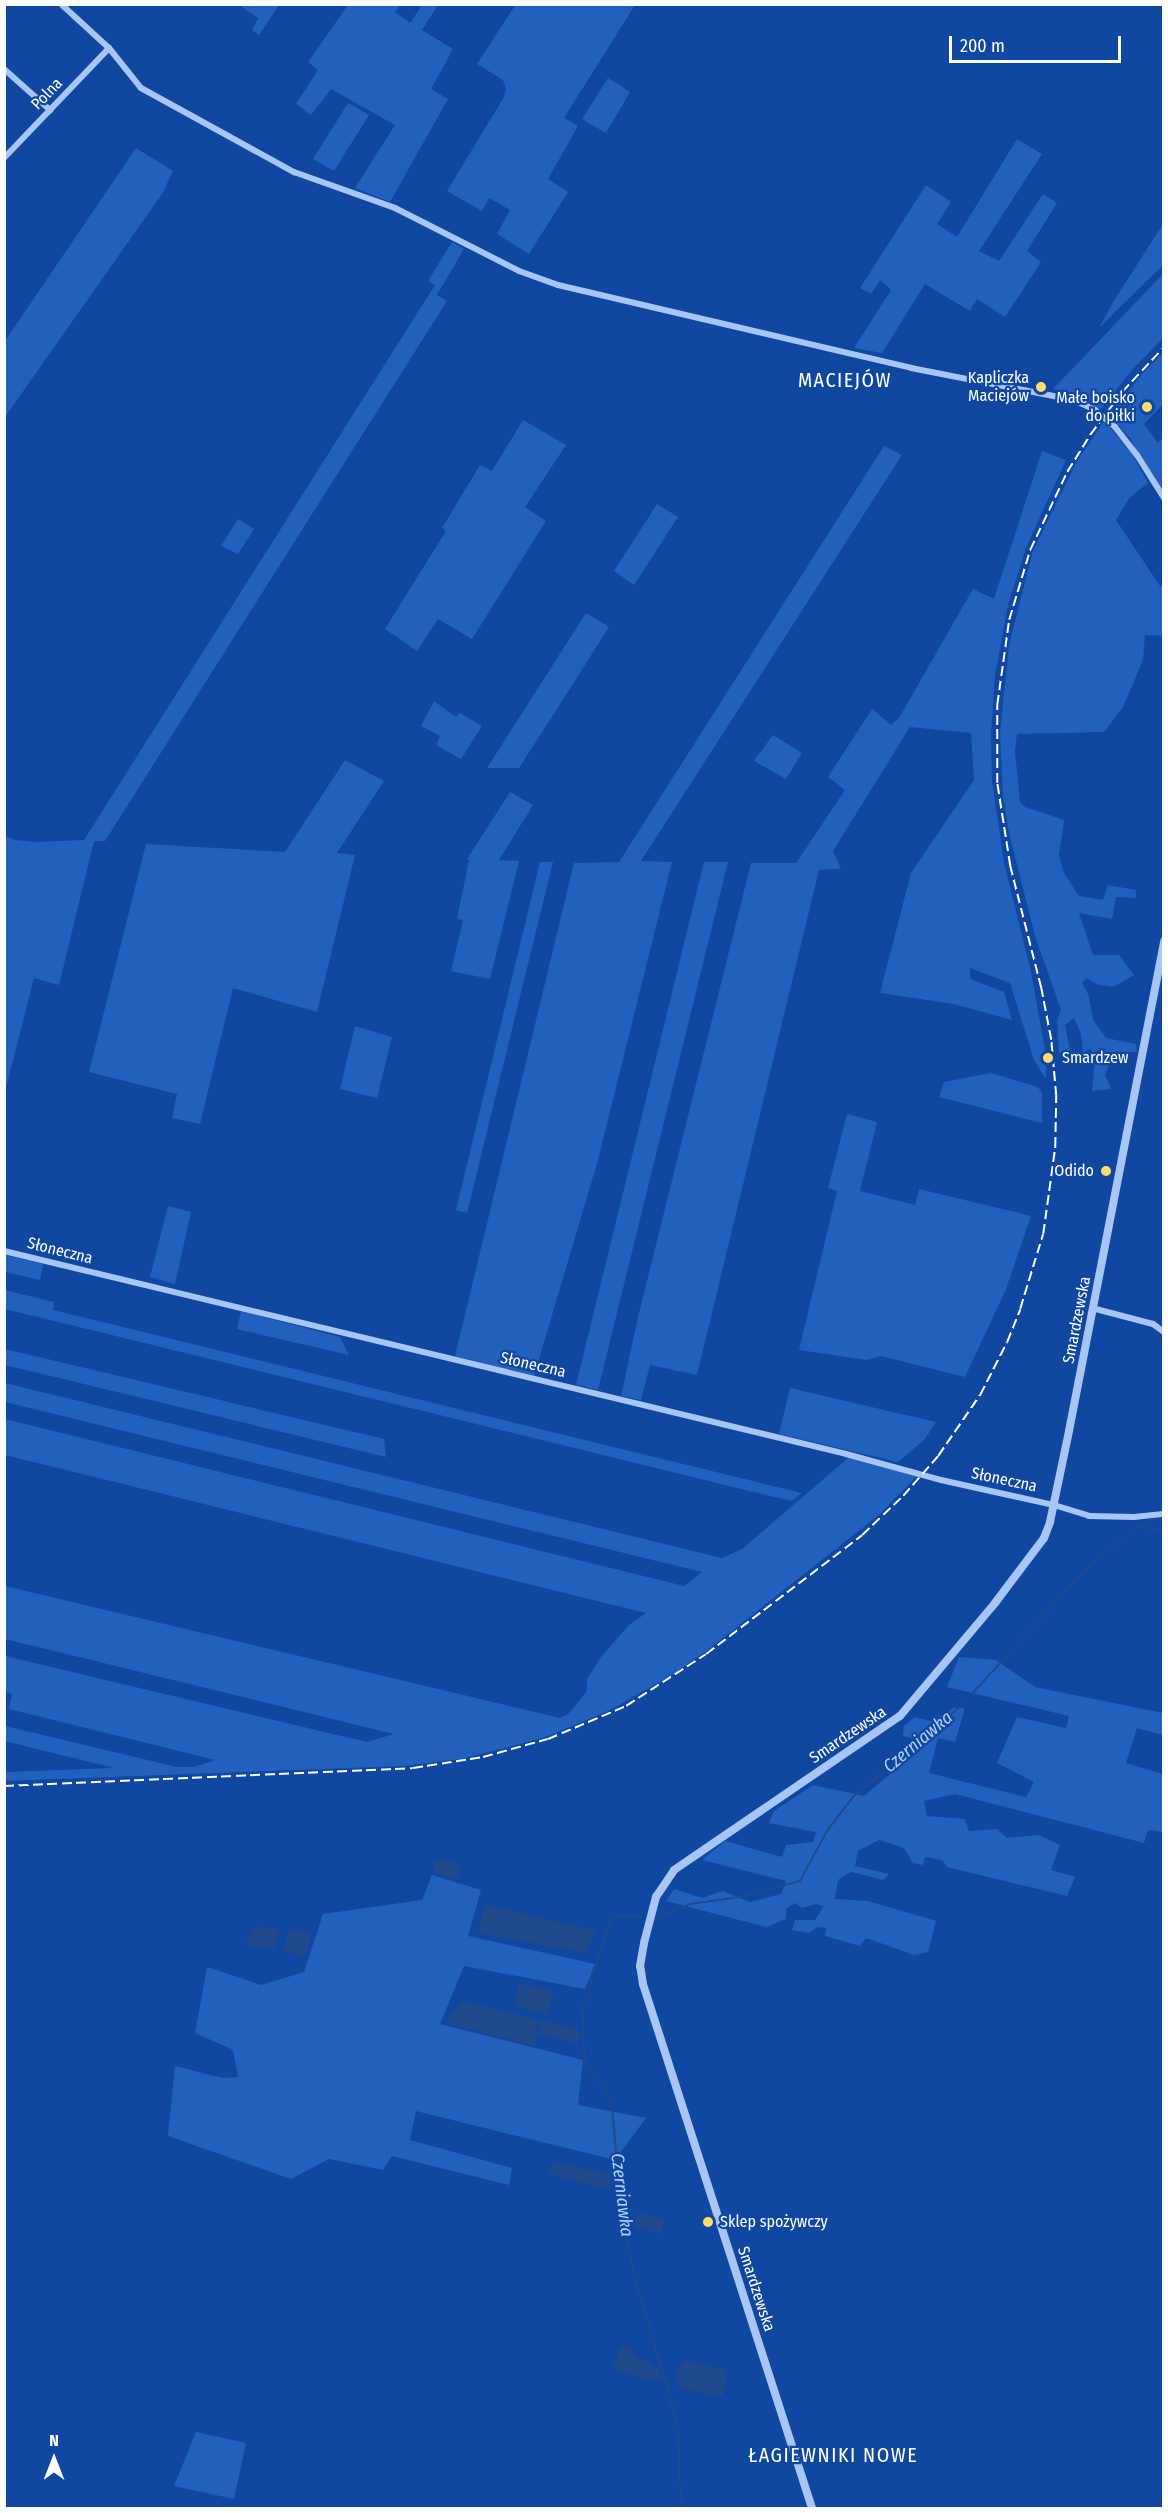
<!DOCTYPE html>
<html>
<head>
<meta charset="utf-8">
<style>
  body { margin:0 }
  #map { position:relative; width:1168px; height:2513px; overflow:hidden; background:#1047a0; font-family:"Fira Sans Condensed",sans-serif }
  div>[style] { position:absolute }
  .green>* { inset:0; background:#2260be }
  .water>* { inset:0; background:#214a8d }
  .stream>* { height:1.5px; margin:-0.75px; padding:0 0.75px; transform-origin:0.75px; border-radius:0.75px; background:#214a8d }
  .minor>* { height:6px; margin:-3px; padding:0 3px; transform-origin:3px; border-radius:3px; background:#a7c6f5 }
  .tertiary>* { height:8px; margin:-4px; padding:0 4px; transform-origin:4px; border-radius:4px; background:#a7c6f5 }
  .rail>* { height:1.5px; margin-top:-0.75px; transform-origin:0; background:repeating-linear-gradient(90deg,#fff 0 10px,transparent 0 14.5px) }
  .dots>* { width:16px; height:16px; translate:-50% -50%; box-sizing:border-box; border:3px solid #1047a0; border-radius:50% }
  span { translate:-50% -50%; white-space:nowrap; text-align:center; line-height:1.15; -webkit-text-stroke:4.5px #1047a0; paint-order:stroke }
  .street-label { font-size:16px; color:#fff }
  .poi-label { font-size:16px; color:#fff }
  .right { translate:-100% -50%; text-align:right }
  .left { translate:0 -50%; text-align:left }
  .water-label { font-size:18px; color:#b4d1fc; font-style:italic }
  .quarter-label { font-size:20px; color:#fff; letter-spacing:1.5px }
  .frame { position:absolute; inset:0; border:6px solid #fff; pointer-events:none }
  .north { position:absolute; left:24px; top:2429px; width:60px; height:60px; -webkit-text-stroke:4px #1047a0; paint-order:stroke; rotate:0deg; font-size:16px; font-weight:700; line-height:24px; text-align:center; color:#fff }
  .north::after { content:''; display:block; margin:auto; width:21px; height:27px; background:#fff; clip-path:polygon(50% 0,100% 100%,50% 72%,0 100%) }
  .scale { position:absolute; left:949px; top:36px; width:172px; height:27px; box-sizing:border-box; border:3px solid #fff; border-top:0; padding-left:8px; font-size:18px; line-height:21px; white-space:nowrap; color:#fff; -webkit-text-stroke:4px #1047a0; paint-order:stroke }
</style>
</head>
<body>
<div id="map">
  <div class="green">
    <i style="clip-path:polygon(516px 4px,635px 5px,564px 118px,578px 126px,548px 179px,568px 192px,529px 254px,497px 234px,510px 210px,489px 198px,482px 211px,447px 191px,504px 97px,506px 89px,503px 80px,477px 64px)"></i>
    <i style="clip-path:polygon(243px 5px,243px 4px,279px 5px,259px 35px,252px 30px,258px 18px,242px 7px)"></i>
    <i style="clip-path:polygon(348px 5px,400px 5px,395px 12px,410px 23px,422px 5px,438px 5px,422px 30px,453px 49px,431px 89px,448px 99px,390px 202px,355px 188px,395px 125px,331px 89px,311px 115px,296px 104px,318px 70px,308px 62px)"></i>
    <i style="clip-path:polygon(608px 78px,630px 92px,606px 133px,582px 119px)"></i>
    <i style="clip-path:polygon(348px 103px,369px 115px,334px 171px,313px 159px)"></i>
    <i style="clip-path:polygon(1017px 139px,1042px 154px,979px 251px,999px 261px,1043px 194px,1057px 203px,1027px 251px,1041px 262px,1005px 317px,977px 299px,970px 311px,925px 284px,882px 353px,854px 348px,891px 290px,880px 280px,871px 294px,860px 288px,926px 185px,951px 202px,937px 224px,957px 237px)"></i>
    <i style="clip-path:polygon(136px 148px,173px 171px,162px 194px,5px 417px,5px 341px)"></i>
    <i style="clip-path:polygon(1163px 224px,1163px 265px,1099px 328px,1115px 299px)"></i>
    <i style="clip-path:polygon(452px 242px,464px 249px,437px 295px,447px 301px,105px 841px,94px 841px,59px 985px,34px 978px,7px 1084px,5px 1083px,5px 836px,15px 840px,35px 842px,84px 840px,435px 285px,428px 281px)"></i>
    <i style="clip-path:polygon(1163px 274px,1163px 338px,1132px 370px,1101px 409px,1078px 396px,1053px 389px)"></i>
    <i style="clip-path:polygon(1163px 353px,1163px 404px,1144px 424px,1158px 443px,1163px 437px,1163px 498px,1130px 438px,1109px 415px,1143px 373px)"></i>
    <i style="clip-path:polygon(523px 420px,566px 445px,525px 507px,546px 521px,472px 639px,438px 619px,417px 651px,385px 629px,446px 531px,442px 528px,480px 465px,492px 471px)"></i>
    <i style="clip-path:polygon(1104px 421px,1131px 452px,1148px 483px,1130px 497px,1116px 520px,1160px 586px,1163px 586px,1163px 636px,1145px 635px,1143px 660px,1123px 707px,1104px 732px,1017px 734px,1015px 751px,1020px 802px,1025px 807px,1064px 820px,1059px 855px,1064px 873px,1079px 896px,1103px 900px,1108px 885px,1136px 890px,1136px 898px,1116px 897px,1112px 919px,1079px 913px,1093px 955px,1119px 955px,1134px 975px,1113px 987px,1099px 985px,1086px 978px,1082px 983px,1089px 996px,1093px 1020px,1106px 1038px,1136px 1044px,1137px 1052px,1114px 1054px,1105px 1075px,1111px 1089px,1092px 1091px,1095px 1060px,1091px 1049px,1083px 1052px,1081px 1034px,1074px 1018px,1065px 1025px,1070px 1051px,1059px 1053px,1057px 1021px,1061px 1010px,1035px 936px,1009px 833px,1003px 797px,1000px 733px,1009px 645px,1033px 551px,1076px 463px)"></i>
    <i style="clip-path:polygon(884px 446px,902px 455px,641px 861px,672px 862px,598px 1160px,534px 1376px,455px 1356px,574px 863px,619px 862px)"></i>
    <i style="clip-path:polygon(1042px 451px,1066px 460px,1026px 548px,1008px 605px,995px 676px,991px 733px,992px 781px,1004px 863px,1031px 972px,1046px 1055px,1046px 1079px,1034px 1060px,1010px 983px,970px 968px,970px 979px,1004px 992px,1012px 1020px,954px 1004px,880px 993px,911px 873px,974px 780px,971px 733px,910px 727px,833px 851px,841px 869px,819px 870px,697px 1375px,650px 1365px,641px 1400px,621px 1396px,638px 1317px,751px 863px,796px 863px,845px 790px,828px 777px,872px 709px,891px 725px,899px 718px,973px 589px,994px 599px)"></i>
    <i style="clip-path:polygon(657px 504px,678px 517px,634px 585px,614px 571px)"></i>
    <i style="clip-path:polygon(238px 519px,254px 529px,238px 554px,221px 546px)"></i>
    <i style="clip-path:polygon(586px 613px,609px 627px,564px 698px,519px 768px,487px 768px)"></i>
    <i style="clip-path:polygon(434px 701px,456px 717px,460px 713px,482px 726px,461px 759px,436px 745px,440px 736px,421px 726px)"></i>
    <i style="clip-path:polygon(773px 735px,802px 753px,786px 779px,754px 761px)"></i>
    <i style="clip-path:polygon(345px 760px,384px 781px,337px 853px,355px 855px,317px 1012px,233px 988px,200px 1124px,172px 1118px,177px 1094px,89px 1072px,146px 844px,285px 852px)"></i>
    <i style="clip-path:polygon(510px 792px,533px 805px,499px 860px,519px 861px,490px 979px,451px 971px,463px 920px,457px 919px,469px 860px,467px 859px)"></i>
    <i style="clip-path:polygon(540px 862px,553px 862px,467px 1213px,456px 1210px)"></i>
    <i style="clip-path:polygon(704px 862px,728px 862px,598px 1390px,576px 1385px)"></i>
    <i style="clip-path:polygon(355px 1026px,392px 1037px,377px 1098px,340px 1089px)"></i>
    <i style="clip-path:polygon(991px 1073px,1038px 1087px,1042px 1093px,1042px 1123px,939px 1097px,944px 1082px)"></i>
    <i style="clip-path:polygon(847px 1114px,877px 1122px,860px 1191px,915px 1205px,919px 1189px,1031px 1216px,1006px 1289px,965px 1377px,881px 1356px,867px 1360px,799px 1350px,837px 1191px,828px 1188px)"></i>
    <i style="clip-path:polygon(168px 1206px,191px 1212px,175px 1284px,150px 1277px)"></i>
    <i style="clip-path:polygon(5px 1255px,43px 1264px,40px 1280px,5px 1272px)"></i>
    <i style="clip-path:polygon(5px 1290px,54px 1302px,53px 1310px,802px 1493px,791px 1501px,5px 1309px)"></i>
    <i style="clip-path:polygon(241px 1311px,340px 1337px,349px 1355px,237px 1329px)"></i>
    <i style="clip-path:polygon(5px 1349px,384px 1439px,386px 1457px,5px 1365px)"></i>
    <i style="clip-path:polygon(5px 1383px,722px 1558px,742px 1549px,848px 1458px,918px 1475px,880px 1514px,709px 1649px,672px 1675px,608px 1711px,543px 1738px,461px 1759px,402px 1766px,5px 1781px,5px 1772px,114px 1768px,5px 1741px,5px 1726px,177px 1767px,194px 1767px,215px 1760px,9px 1709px,12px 1694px,5px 1692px,5px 1656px,367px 1742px,394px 1734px,5px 1639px,5px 1586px,560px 1718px,568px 1714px,587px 1691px,587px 1679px,601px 1657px,629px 1625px,646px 1613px,5px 1455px,5px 1419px,684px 1586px,702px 1572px,5px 1402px)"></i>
    <i style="clip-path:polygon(790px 1388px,936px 1422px,925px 1439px,898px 1462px,779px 1434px)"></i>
    <i style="clip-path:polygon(959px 1657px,996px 1660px,1035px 1687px,1163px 1713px,1163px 1735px,1137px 1728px,1126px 1763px,1163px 1774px,1163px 1832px,1148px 1830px,1144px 1843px,955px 1794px,924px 1801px,927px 1816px,965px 1819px,969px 1831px,997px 1829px,1007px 1838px,1039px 1835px,1060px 1845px,1051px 1870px,1075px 1877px,1067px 1896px,947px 1867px,942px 1860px,925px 1857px,923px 1865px,913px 1863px,904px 1848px,879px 1840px,858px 1851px,855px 1866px,889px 1874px,883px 1880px,851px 1872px,838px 1880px,835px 1899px,868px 1901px,936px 1921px,928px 1952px,914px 1955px,866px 1938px,860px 1946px,825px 1936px,826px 1928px,818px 1927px,808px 1933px,792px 1930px,795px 1920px,815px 1920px,824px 1906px,816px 1904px,802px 1908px,795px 1903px,786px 1909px,786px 1919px,766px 1927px,666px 1901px,674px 1889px,702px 1898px,723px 1891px,750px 1902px,781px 1894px,786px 1881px,702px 1860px,725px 1841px,782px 1857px,786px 1845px,813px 1842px,816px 1832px,769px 1823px,774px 1811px,813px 1785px,864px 1796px,915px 1753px,914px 1739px,903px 1736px,904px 1726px,915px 1717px,931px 1721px,954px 1708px,965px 1708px,955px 1742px,938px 1738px,929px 1773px,1026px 1797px,1034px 1782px,997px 1763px,1017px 1717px,1066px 1728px,1069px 1716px,947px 1687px)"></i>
    <i style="clip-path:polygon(432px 1875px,481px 1890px,468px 1936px,595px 1964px,585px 1989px,464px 1966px,440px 2024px,583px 2060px,578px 2105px,646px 2118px,615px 2160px,416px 2111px,410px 2140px,512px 2168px,509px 2185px,392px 2156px,383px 2170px,329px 2159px,291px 2179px,168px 2136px,175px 2066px,222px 2078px,238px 2077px,233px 2050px,195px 2033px,207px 1967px,261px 1985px,304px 1972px,323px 1914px,422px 1900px)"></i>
    <i style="clip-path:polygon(196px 2432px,246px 2443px,234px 2499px,174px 2486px)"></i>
  </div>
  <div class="water">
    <i style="clip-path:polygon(443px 1859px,462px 1865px,456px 1880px,433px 1872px,435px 1862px)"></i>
    <i style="clip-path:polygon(484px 1904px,597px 1931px,586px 1953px,478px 1933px)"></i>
    <i style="clip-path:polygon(255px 1926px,280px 1930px,274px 1949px,244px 1945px)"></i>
    <i style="clip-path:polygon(290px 1928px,311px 1934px,305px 1957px,283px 1950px)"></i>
    <i style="clip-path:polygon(518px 1985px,528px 1985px,554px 1992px,547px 2015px,514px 2006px)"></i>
    <i style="clip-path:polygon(461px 2001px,537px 2020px,535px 2046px,446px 2023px)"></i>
    <i style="clip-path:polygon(541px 2020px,578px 2029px,581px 2039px,573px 2042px,539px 2034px)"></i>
    <i style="clip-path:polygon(552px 2162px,607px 2173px,612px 2176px,609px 2189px,552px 2175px,550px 2172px)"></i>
    <i style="clip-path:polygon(637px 2213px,665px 2220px,661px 2234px,634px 2226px)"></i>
    <i style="clip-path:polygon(620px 2347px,630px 2347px,634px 2354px,659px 2369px,661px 2379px,651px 2381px,613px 2369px)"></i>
    <i style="clip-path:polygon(684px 2360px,727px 2370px,723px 2396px,679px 2388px,675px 2377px)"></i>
  </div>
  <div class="stream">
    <i style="left:643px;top:1917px;width:27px;rotate:-178deg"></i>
    <i style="left:616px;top:1916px;width:5px;rotate:143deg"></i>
    <i style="left:612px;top:1919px;width:94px;rotate:108deg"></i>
    <i style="left:583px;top:2008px;width:52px;rotate:87.8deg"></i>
    <i style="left:585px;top:2060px;width:50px;rotate:57.3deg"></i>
    <i style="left:612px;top:2102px;width:102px;rotate:85deg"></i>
    <i style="left:621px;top:2204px;width:66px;rotate:79.5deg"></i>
    <i style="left:633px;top:2269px;width:161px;rotate:73.8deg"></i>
    <i style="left:678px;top:2424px;width:73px;rotate:87.6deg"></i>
    <i style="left:681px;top:2497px;width:12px;rotate:70deg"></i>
    <i style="left:656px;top:1918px;width:37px;rotate:-22deg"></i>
    <i style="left:690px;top:1904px;width:57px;rotate:-8.1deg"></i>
    <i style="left:746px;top:1896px;width:56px;rotate:-15.5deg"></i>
    <i style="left:800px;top:1881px;width:57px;rotate:-61.6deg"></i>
    <i style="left:827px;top:1831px;width:43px;rotate:-52.6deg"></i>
    <i style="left:853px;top:1797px;width:141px;rotate:-40.1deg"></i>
    <i style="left:961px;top:1706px;width:172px;rotate:-47.6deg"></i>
    <i style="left:1077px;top:1579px;width:54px;rotate:-42.8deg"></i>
    <i style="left:1117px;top:1542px;width:29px;rotate:-34deg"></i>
    <i style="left:1141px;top:1526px;width:24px;rotate:15deg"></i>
  </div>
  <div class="minor">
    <i style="left:61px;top:4px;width:65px;rotate:42.5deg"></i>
    <i style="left:109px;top:48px;width:51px;rotate:51.3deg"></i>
    <i style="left:141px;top:88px;width:175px;rotate:28.8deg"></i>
    <i style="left:294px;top:172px;width:107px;rotate:19.6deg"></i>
    <i style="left:395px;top:208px;width:139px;rotate:26.9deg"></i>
    <i style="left:519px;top:271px;width:41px;rotate:19.7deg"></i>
    <i style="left:558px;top:285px;width:363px;rotate:13.2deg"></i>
    <i style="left:911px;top:368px;width:166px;rotate:11.1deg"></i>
    <i style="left:1074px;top:400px;width:23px;rotate:25deg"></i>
    <i style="left:1095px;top:410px;width:26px;rotate:40deg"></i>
    <i style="left:1115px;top:427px;width:36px;rotate:52deg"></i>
    <i style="left:1137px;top:455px;width:51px;rotate:57.9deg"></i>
    <i style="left:4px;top:69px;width:62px;rotate:41.7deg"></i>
    <i style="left:4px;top:158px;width:152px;rotate:-46.3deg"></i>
    <i style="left:4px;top:1251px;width:866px;rotate:13.55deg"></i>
    <i style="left:846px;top:1454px;width:98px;rotate:15.3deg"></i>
    <i style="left:941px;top:1480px;width:116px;rotate:12.5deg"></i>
    <i style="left:1054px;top:1505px;width:37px;rotate:17deg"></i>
    <i style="left:1089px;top:1516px;width:45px;rotate:1.3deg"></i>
    <i style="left:1134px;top:1517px;width:30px;rotate:-6deg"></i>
    <i style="left:1092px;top:1308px;width:63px;rotate:14.7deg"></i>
    <i style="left:1153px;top:1324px;width:14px;rotate:36deg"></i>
  </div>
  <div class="tertiary">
    <i style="left:812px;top:2508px;width:551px;rotate:-107.88deg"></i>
    <i style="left:643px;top:1984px;width:18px;rotate:-99deg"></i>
    <i style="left:640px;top:1966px;width:23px;rotate:-80deg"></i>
    <i style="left:644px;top:1943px;width:48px;rotate:-75.4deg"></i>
    <i style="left:656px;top:1897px;width:32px;rotate:-56deg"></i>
    <i style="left:674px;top:1870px;width:273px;rotate:-34.3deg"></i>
    <i style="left:900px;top:1716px;width:148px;rotate:-49.9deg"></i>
    <i style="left:995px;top:1603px;width:81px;rotate:-53deg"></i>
    <i style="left:1044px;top:1538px;width:17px;rotate:-69deg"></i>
    <i style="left:1050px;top:1522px;width:93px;rotate:-78.2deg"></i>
    <i style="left:1069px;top:1431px;width:499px;rotate:-79deg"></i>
  </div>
  <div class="rail">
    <i style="left:4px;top:1786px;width:409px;rotate:-2.5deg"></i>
    <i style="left:413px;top:1768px;width:71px;rotate:-8.9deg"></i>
    <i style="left:483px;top:1757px;width:67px;rotate:-15.5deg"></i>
    <i style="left:548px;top:1739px;width:85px;rotate:-22.9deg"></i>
    <i style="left:626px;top:1706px;width:95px;rotate:-33deg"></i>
    <i style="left:706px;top:1654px;width:196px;rotate:-37.3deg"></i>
    <i style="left:862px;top:1535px;width:57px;rotate:-43.6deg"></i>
    <i style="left:903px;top:1496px;width:53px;rotate:-48.8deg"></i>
    <i style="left:938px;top:1456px;width:74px;rotate:-55.5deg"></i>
    <i style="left:980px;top:1395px;width:59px;rotate:-63deg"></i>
    <i style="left:1007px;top:1342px;width:35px;rotate:-68deg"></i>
    <i style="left:1020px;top:1309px;width:78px;rotate:-73deg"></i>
    <i style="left:1043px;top:1234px;width:88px;rotate:-82.1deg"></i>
    <i style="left:1055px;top:1147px;width:51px;rotate:-88.9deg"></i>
    <i style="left:1056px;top:1096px;width:56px;rotate:-95.1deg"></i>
    <i style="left:1051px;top:1040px;width:53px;rotate:-100.9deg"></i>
    <i style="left:1041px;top:988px;width:126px;rotate:-104.3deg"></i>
    <i style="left:1010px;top:866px;width:84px;rotate:-98.9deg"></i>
    <i style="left:997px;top:783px;width:78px;rotate:-90deg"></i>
    <i style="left:997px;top:705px;width:86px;rotate:-82deg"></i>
    <i style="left:1009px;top:620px;width:73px;rotate:-73.3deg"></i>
    <i style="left:1030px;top:550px;width:86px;rotate:-64.6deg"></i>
    <i style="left:1067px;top:472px;width:44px;rotate:-58.1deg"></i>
    <i style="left:1090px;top:435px;width:54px;rotate:-53.3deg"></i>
    <i style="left:1122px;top:392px;width:62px;rotate:-47deg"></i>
  </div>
  <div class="dots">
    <i style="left:1041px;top:387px;background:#ffdd6c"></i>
    <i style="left:1147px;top:407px;background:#ffdd6c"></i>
    <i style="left:1048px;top:1058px;background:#ffdd6c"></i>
    <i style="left:1106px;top:1171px;background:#ffdd6c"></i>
    <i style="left:708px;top:2222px;background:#ffdd6c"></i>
  </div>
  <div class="street-label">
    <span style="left:47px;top:94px;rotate:-46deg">Polna</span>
    <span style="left:60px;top:1251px;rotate:14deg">Słoneczna</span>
    <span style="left:1077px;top:1320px;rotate:-79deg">Smardzewska</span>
    <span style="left:533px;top:1365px;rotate:13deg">Słoneczna</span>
    <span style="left:1004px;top:1480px;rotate:12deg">Słoneczna</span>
    <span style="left:848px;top:1735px;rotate:-34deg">Smardzewska</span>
    <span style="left:756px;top:2289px;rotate:72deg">Smardzewska</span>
  </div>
  <div class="poi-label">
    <span class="right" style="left:1029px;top:387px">Kapliczka<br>Maciejów</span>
    <span class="right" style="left:1135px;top:407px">Małe boisko<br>do piłki</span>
    <span class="left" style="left:1062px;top:1058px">Smardzew</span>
    <span class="right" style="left:1094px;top:1171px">Odido</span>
    <span class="left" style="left:720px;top:2222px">Sklep spożywczy</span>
  </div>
  <div class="water-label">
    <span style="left:918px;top:1742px;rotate:-40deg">Czerniawka</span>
    <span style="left:622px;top:2195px;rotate:83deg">Czerniawka</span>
  </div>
  <div class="quarter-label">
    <span style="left:845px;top:380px">MACIEJÓW</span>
    <span style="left:833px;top:2455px">ŁAGIEWNIKI NOWE</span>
  </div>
  <div class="frame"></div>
  <div class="north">N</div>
  <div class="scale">200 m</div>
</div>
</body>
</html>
